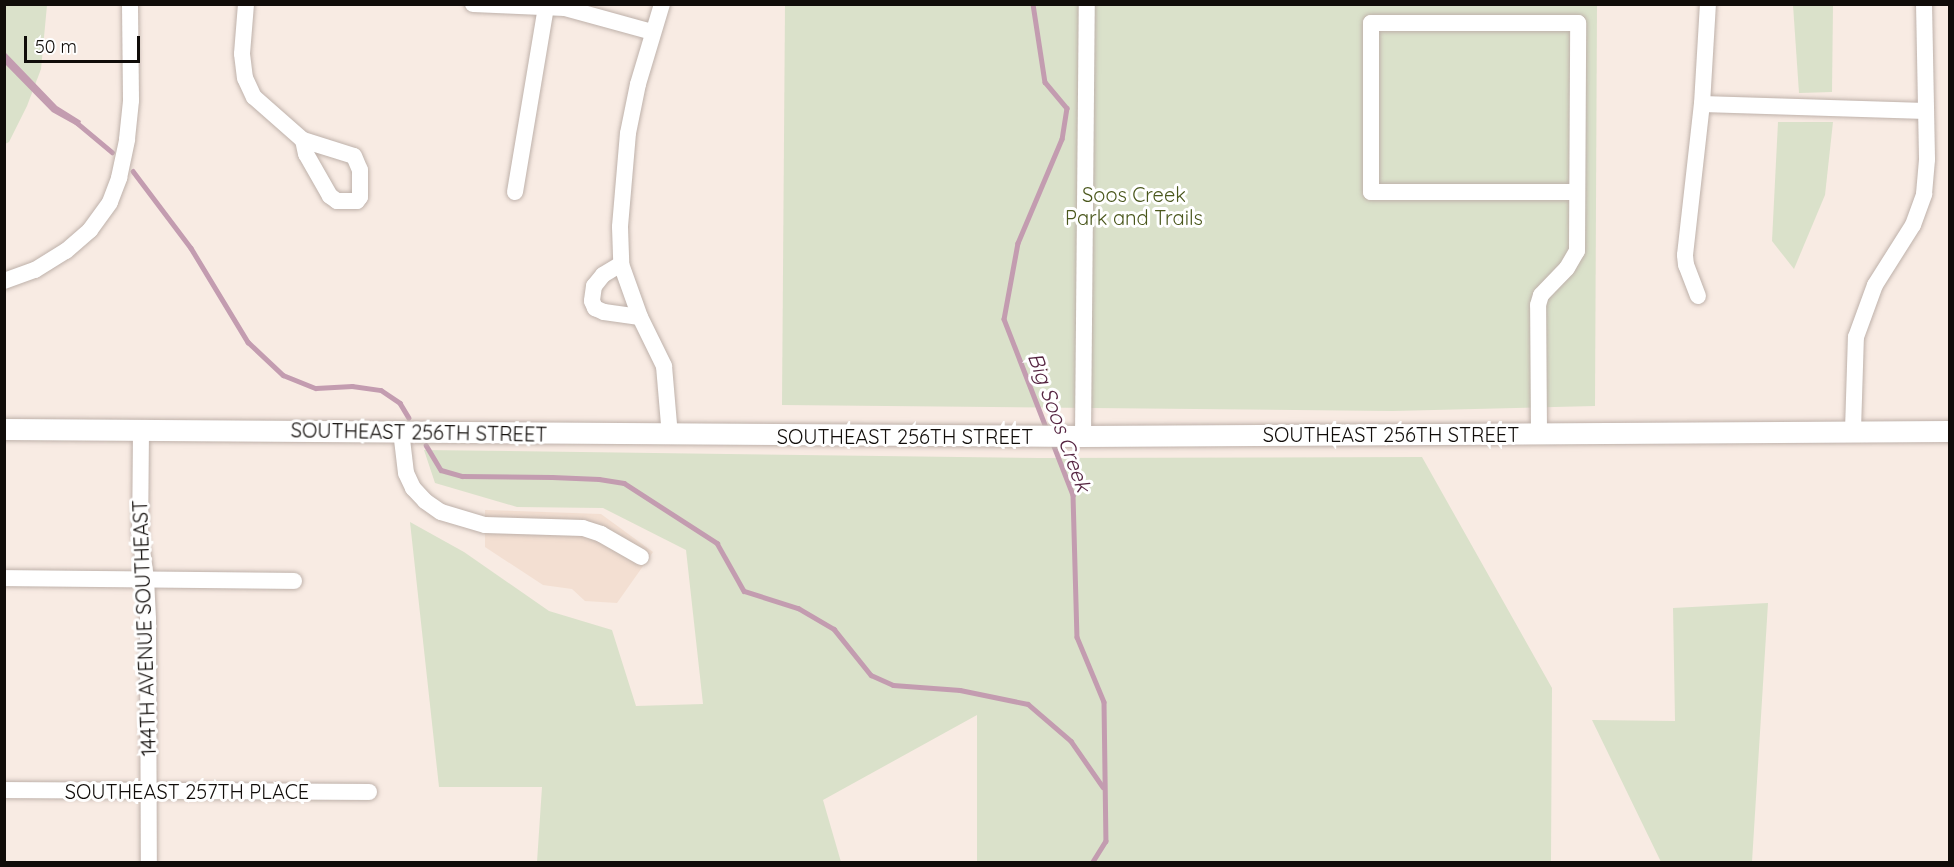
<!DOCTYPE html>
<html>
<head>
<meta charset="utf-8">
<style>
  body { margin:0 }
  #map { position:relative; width:1954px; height:867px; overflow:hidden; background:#f8ebe3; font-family:Quicksand,sans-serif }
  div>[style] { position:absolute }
  .built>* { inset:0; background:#f3dfd2 }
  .green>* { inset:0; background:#dae1ca }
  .water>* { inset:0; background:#c39cb0 }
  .stream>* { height:4.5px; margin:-2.25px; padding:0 2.25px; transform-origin:2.25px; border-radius:2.25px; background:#c39cb0 }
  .roads { filter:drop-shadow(0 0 2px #beb1aa) drop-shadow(0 0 2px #beb1aa) }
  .minor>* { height:16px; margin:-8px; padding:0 8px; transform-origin:8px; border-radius:8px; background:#fff }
  .major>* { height:21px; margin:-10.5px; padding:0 10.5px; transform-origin:10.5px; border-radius:10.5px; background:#fff }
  span { translate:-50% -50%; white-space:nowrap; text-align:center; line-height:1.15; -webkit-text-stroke:6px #fff; paint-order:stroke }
  .park-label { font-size:20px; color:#4a571c }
  .street-label { font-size:20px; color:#100c09 }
  .water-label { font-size:21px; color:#552441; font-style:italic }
  .frame { position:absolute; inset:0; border:6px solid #100c09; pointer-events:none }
  .scale { position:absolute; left:24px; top:36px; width:116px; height:27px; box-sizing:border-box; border:3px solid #100c09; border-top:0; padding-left:8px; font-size:18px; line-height:21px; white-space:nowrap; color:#100c09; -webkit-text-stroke:4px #fff; paint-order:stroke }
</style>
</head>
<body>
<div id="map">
  <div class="built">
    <i style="clip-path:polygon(485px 510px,601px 514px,653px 552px,617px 603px,585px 601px,572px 589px,543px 585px,485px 547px)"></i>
  </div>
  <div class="green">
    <i style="clip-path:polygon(4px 5px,47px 5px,41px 69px,27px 106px,9px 142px,5px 144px)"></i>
    <i style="clip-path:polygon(785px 5px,1597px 5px,1595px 406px,1393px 411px,782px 405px)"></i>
    <i style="clip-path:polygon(1793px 5px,1833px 5px,1832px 92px,1799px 93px)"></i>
    <i style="clip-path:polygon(1778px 122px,1833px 122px,1825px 195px,1794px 269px,1772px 241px)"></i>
    <i style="clip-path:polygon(424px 450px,1039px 458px,1422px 457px,1552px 688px,1551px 862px,977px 862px,977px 715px,823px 800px,841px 862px,537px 862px,542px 787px,439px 787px,410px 522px,464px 552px,549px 611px,612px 630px,636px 706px,703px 704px,686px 550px,603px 508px,517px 507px,435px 483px)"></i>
    <i style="clip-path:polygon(1768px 603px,1752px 862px,1661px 862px,1592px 720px,1675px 721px,1673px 608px)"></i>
  </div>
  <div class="water">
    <i style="clip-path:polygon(5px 52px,57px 106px,81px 121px,79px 127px,52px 112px,5px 64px)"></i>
  </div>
  <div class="stream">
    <i style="left:1033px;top:4px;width:79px;rotate:81.3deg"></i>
    <i style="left:1045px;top:82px;width:34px;rotate:50deg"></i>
    <i style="left:1067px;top:108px;width:31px;rotate:99deg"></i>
    <i style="left:1062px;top:139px;width:113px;rotate:112.9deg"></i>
    <i style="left:1018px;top:243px;width:77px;rotate:100.4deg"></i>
    <i style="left:1004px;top:319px;width:119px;rotate:68.8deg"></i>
    <i style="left:76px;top:122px;width:47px;rotate:39.8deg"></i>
    <i style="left:133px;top:171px;width:96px;rotate:53deg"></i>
    <i style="left:191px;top:248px;width:110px;rotate:58.8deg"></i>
    <i style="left:248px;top:342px;width:48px;rotate:43.3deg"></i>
    <i style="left:283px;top:375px;width:35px;rotate:22deg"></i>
    <i style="left:316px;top:388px;width:36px;rotate:-3deg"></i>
    <i style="left:352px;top:386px;width:29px;rotate:8deg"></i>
    <i style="left:381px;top:390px;width:23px;rotate:34deg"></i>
    <i style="left:400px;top:403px;width:17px;rotate:59deg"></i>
    <i style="left:1052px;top:441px;width:58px;rotate:68.7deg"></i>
    <i style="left:1073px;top:495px;width:142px;rotate:88.4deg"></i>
    <i style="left:1077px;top:637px;width:70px;rotate:67.4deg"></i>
    <i style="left:1104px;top:702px;width:139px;rotate:89.2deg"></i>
    <i style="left:1106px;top:841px;width:25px;rotate:122deg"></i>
    <i style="left:426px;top:445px;width:29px;rotate:59deg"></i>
    <i style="left:441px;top:470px;width:22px;rotate:16deg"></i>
    <i style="left:462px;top:476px;width:90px;rotate:0.6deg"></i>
    <i style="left:552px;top:477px;width:47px;rotate:2.4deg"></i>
    <i style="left:599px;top:479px;width:25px;rotate:9deg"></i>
    <i style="left:624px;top:483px;width:111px;rotate:32.8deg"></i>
    <i style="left:717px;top:543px;width:55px;rotate:60.6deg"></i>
    <i style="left:744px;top:591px;width:57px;rotate:17.5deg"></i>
    <i style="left:798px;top:608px;width:42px;rotate:30.3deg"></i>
    <i style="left:834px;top:629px;width:59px;rotate:51.2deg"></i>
    <i style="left:871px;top:675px;width:24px;rotate:24deg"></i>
    <i style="left:893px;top:685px;width:67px;rotate:4.3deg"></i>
    <i style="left:960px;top:690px;width:69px;rotate:11.6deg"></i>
    <i style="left:1028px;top:704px;width:57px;rotate:40.7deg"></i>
    <i style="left:1071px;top:741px;width:56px;rotate:55.2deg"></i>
  </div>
  <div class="roads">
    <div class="minor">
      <i style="left:246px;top:4px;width:50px;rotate:94.6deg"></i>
      <i style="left:242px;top:54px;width:24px;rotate:83deg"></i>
      <i style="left:245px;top:78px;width:21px;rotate:65deg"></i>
      <i style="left:254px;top:97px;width:65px;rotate:41.3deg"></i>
      <i style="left:303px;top:140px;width:53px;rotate:17.4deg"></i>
      <i style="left:354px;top:156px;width:15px;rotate:67deg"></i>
      <i style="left:360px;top:170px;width:27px;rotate:90deg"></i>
      <i style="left:360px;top:197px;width:5px;rotate:127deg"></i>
      <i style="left:357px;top:201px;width:20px;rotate:180deg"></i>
      <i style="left:337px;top:201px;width:9px;rotate:-144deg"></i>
      <i style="left:330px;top:196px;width:48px;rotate:-119.7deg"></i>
      <i style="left:306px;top:154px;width:14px;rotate:-102deg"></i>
      <i style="left:473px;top:4px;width:92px;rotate:2.5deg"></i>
      <i style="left:565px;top:8px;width:90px;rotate:15.4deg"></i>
      <i style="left:662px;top:4px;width:84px;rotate:106.7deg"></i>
      <i style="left:638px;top:84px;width:50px;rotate:101.5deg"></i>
      <i style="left:628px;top:133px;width:94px;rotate:94.9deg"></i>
      <i style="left:620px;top:227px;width:37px;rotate:88deg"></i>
      <i style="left:621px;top:264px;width:56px;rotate:70.3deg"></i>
      <i style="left:640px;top:317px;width:55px;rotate:63.9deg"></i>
      <i style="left:664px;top:366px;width:70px;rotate:85.1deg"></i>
      <i style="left:1702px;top:104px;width:224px;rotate:1.8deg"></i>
      <i style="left:515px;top:192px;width:188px;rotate:-80.5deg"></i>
      <i style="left:621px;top:264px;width:21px;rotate:149deg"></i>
      <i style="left:603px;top:275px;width:14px;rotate:129deg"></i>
      <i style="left:594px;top:286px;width:15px;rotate:98deg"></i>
      <i style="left:592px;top:301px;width:8px;rotate:67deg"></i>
      <i style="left:595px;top:308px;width:10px;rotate:24deg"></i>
      <i style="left:604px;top:312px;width:36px;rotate:8deg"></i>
      <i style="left:4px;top:281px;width:33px;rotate:-20deg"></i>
      <i style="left:35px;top:270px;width:36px;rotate:-32deg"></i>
      <i style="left:66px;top:251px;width:32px;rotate:-41deg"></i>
      <i style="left:90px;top:230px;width:34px;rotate:-54deg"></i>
      <i style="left:110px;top:202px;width:26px;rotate:-69deg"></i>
      <i style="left:119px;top:178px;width:40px;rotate:-78deg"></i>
      <i style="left:127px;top:139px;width:39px;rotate:-84deg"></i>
      <i style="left:131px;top:100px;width:96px;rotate:-90.6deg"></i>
      <i style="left:1698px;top:296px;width:33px;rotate:-111deg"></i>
      <i style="left:1686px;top:265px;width:10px;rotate:-96deg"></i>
      <i style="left:1685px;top:255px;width:152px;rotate:-83.6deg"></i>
      <i style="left:1702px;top:104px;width:100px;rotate:-86.6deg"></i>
      <i style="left:141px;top:430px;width:105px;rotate:90.5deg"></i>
      <i style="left:140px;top:535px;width:44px;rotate:82.2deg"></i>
      <i style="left:146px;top:579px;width:40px;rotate:87.1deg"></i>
      <i style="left:148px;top:619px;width:243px;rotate:89.8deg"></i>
      <i style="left:1853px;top:430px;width:93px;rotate:-88.2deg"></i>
      <i style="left:1856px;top:337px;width:55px;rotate:-69.9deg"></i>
      <i style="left:1875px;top:285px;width:71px;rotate:-57.7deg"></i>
      <i style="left:1913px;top:225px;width:33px;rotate:-70deg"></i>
      <i style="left:1924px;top:194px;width:35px;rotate:-85deg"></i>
      <i style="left:1927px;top:159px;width:155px;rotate:-91.1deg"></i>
      <i style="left:401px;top:431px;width:42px;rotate:83.2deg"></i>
      <i style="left:406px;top:473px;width:17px;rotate:65deg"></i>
      <i style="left:413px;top:488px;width:18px;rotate:47deg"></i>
      <i style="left:425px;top:501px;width:19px;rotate:35deg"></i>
      <i style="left:441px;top:512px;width:46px;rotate:16.5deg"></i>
      <i style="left:485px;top:525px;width:98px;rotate:1.8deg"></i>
      <i style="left:583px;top:528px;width:19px;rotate:18deg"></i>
      <i style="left:601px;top:534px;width:46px;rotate:29.9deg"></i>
      <i style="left:1539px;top:433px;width:128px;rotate:-90.4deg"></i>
      <i style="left:1538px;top:305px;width:10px;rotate:-73deg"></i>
      <i style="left:1541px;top:295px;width:37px;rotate:-46deg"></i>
      <i style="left:1567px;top:268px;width:20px;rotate:-60deg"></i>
      <i style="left:1577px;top:251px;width:228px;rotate:-89.7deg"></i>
      <i style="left:1578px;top:23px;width:207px;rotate:180deg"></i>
      <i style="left:1371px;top:23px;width:169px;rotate:90deg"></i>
      <i style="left:1371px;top:192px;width:206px"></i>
      <i style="left:1083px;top:436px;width:432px;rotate:-89.5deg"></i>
      <i style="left:4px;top:578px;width:290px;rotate:0.6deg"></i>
      <i style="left:4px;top:790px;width:365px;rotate:0.3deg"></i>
    </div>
    <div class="major">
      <i style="left:4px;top:429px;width:1079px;rotate:0.37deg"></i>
      <i style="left:1083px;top:436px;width:867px;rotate:-0.33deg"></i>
    </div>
  </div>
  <div class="park-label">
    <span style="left:1134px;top:206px">Soos Creek<br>Park and Trails</span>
  </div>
  <div class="street-label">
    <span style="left:419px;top:432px;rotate:1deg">SOUTHEAST 256TH STREET</span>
    <span style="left:1391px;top:434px">SOUTHEAST 256TH STREET</span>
    <span style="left:905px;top:436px">SOUTHEAST 256TH STREET</span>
    <span style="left:144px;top:628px;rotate:-92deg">144TH AVENUE SOUTHEAST</span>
    <span style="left:187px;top:791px">SOUTHEAST 257TH PLACE</span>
  </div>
  <div class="water-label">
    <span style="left:1060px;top:422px;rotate:70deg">Big Soos Creek</span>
  </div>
  <div class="frame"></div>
  <div class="scale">50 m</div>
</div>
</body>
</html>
